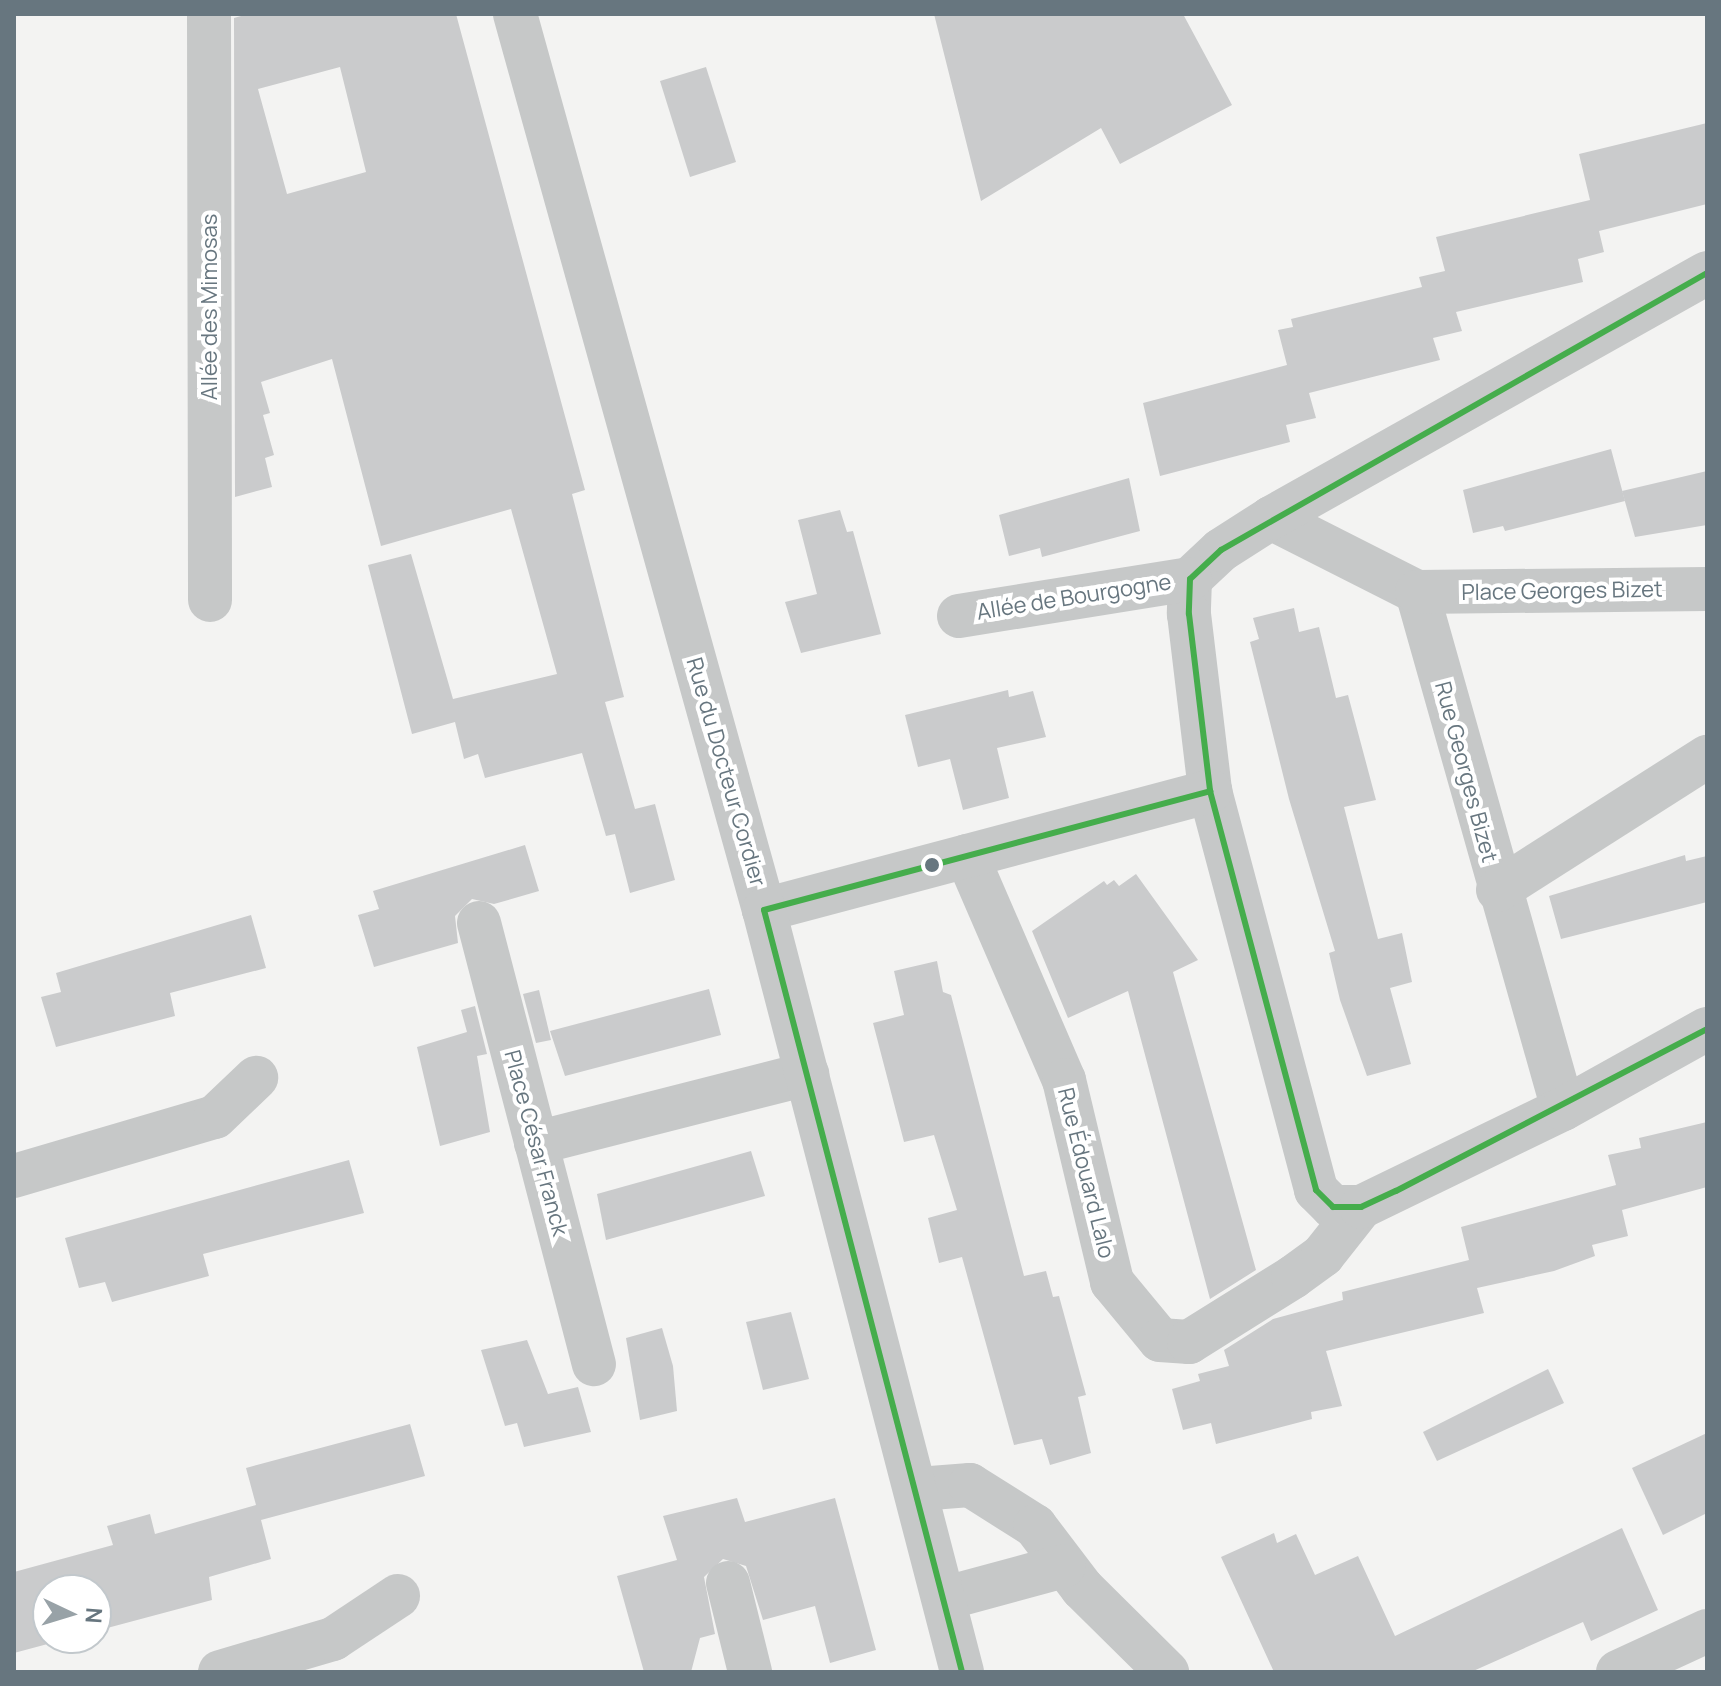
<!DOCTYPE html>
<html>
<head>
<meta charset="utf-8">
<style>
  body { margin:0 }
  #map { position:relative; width:1721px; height:1686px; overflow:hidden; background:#f3f3f2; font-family:Manrope,sans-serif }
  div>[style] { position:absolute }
  .building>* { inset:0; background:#cacbcc }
  .minor>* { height:44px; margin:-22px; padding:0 22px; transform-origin:22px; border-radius:22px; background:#c6c8c8 }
  .tertiary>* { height:44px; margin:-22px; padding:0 22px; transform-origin:22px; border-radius:22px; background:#c6c8c8 }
  .bus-1>* { height:6px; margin:-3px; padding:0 3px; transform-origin:3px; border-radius:3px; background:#45ad4c }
  .dots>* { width:22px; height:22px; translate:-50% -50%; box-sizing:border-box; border:4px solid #fff; border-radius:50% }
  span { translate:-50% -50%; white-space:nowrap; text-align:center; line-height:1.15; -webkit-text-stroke:8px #fff; paint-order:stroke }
  .street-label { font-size:22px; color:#67767f }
  .frame { position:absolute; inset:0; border:16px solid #67767f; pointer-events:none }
  .north { position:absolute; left:32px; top:1574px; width:80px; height:80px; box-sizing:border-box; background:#fff; border:2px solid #c2c8cc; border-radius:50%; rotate:94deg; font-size:22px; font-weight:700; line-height:32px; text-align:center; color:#67767f }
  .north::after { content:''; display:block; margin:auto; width:28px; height:36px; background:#98a2a7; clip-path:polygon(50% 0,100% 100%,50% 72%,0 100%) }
</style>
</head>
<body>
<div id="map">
  <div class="building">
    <i style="clip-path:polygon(evenodd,248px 14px,456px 14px,585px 490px,572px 494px,624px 697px,605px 702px,635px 809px,655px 804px,675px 880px,630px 893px,615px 834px,606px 836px,582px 753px,485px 778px,478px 754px,464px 759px,455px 722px,412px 734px,368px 565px,411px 554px,453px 699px,557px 674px,511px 509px,381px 546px,332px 359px,261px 382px,270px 413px,263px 415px,274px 455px,265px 458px,272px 487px,235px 497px,234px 18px,248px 14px,340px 67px,366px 172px,287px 194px,258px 89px,340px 67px)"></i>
    <i style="clip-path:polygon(934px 14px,1183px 14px,1232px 105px,1120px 164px,1101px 128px,981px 201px)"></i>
    <i style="clip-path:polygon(706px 67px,736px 162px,690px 177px,660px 81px)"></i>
    <i style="clip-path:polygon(1707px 123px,1707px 204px,1599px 231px,1604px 252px,1578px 259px,1583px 282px,1456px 312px,1462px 331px,1433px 338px,1440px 360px,1309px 393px,1316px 418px,1286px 425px,1290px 442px,1160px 476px,1143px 403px,1287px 365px,1278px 330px,1293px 327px,1291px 319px,1422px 287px,1419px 277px,1445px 271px,1436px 237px,1590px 200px,1579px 154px)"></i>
    <i style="clip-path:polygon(1611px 449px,1625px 501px,1505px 531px,1503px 526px,1473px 533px,1463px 490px)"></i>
    <i style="clip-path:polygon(1707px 471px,1707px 525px,1635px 537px,1622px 491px)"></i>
    <i style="clip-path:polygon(1129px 478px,1140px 531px,1042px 557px,1040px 548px,1009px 556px,999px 515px)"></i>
    <i style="clip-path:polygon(840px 510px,847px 532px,853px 531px,881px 634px,801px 653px,785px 602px,817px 594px,798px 520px)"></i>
    <i style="clip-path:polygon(1294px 608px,1299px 632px,1319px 627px,1336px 698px,1348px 695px,1376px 800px,1344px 807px,1378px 939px,1402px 933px,1412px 982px,1390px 988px,1411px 1064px,1367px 1076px,1340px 1000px,1329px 953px,1335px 951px,1289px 799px,1250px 642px,1259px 639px,1253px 618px)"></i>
    <i style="clip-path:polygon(1008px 690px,1009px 697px,1033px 691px,1046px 737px,997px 748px,1009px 798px,963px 810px,950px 759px,918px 767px,905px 715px)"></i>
    <i style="clip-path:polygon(525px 845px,539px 891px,494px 904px,472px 899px,455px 916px,458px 943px,374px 967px,358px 915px,379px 909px,373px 891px)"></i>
    <i style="clip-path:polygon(1685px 855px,1686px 861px,1707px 856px,1707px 902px,1561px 939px,1549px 896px)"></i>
    <i style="clip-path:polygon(1136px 874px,1198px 960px,1173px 972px,1256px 1270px,1210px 1299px,1128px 991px,1068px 1018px,1032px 931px,1104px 881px,1107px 885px,1114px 880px,1119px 886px)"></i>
    <i style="clip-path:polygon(251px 915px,266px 968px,170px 993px,175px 1016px,56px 1047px,41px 997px,61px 992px,56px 973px)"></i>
    <i style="clip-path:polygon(937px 961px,943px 992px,951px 995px,1024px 1276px,1046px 1271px,1053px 1297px,1059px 1296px,1086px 1395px,1078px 1397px,1091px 1453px,1050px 1465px,1042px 1439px,1014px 1445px,962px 1257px,939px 1263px,928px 1218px,957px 1210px,934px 1135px,904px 1142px,873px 1023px,904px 1015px,894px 971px)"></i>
    <i style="clip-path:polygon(709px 989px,721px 1035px,565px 1076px,550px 1031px)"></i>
    <i style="clip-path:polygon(539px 990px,551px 1040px,536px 1043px,523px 994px)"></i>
    <i style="clip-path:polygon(475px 1006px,487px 1054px,477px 1056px,490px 1132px,440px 1146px,417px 1047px,467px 1032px,461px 1010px)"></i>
    <i style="clip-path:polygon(1707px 1122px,1707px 1187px,1622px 1210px,1628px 1236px,1592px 1245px,1595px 1256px,1554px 1271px,1477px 1288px,1484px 1313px,1326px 1351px,1342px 1406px,1311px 1412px,1312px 1419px,1216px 1444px,1211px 1423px,1183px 1430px,1172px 1389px,1200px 1381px,1198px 1374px,1229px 1366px,1224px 1350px,1273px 1319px,1343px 1300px,1342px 1292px,1469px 1260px,1461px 1227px,1616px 1185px,1608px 1155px,1641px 1148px,1639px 1138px)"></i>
    <i style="clip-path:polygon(751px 1151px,765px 1196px,606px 1240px,597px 1194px)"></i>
    <i style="clip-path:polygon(349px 1160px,364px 1213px,203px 1254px,209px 1276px,157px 1290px,112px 1302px,105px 1282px,79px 1288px,65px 1238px)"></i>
    <i style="clip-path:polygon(791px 1312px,809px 1379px,763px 1390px,746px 1322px)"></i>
    <i style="clip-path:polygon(662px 1328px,673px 1366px,677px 1411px,640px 1420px,626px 1338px)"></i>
    <i style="clip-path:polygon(527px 1340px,548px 1394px,578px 1387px,591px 1432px,524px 1447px,517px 1423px,505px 1426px,481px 1350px)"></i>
    <i style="clip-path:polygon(1548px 1369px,1564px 1403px,1437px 1461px,1423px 1432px)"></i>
    <i style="clip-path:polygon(410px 1424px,425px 1476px,261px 1520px,271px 1559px,209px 1577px,212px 1600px,96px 1631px,96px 1590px,48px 1590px,48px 1638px,70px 1638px,14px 1653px,14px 1572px,113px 1545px,107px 1526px,150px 1514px,155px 1534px,256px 1505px,246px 1468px)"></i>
    <i style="clip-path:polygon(1707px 1433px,1707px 1513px,1663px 1535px,1632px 1468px)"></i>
    <i style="clip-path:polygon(737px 1498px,745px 1522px,835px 1498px,876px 1650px,830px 1663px,815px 1606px,763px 1620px,746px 1566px,723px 1559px,704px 1577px,715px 1634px,700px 1638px,691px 1672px,644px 1672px,617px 1576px,677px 1560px,663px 1516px)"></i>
    <i style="clip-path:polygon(1622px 1528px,1658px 1610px,1591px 1641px,1583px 1622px,1471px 1672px,1274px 1672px,1221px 1557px,1274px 1533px,1277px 1543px,1296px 1534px,1315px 1575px,1358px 1556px,1395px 1636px)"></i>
  </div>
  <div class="minor">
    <i style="left:209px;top:14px;width:586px;rotate:89.9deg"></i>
    <i style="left:1271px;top:518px;width:164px;rotate:26.9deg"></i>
    <i style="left:1417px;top:592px;width:537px;rotate:74.23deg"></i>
    <i style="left:1190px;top:579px;width:35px;rotate:92deg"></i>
    <i style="left:1189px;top:614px;width:178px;rotate:83.2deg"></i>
    <i style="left:1210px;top:791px;width:413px;rotate:75.1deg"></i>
    <i style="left:1316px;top:1190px;width:24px;rotate:45deg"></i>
    <i style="left:1333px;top:1207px;width:28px"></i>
    <i style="left:1190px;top:579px;width:42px;rotate:-43.1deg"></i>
    <i style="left:1221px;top:550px;width:59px;rotate:-32.6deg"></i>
    <i style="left:1271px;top:518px;width:500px;rotate:-29.33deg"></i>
    <i style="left:1417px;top:592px;width:290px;rotate:-0.6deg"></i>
    <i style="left:959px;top:616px;width:234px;rotate:-9.1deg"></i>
    <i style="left:967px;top:856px;width:244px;rotate:66.6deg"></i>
    <i style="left:1064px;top:1080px;width:208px;rotate:76.6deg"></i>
    <i style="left:1112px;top:1282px;width:75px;rotate:50.4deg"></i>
    <i style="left:1160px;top:1340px;width:29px;rotate:4deg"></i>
    <i style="left:1189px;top:1342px;width:123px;rotate:-32deg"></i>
    <i style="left:1293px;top:1277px;width:37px;rotate:-36deg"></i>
    <i style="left:1323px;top:1255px;width:61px;rotate:-51.6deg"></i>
    <i style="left:1361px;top:1207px;width:225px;rotate:-25.9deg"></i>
    <i style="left:1563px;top:1109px;width:165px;rotate:-29.1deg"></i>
    <i style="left:1498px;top:890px;width:248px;rotate:-32.5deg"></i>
    <i style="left:764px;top:910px;width:462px;rotate:-14.9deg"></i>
    <i style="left:479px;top:923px;width:456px;rotate:75.4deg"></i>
    <i style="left:536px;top:1143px;width:280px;rotate:-14.3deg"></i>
    <i style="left:14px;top:1176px;width:209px;rotate:-16.4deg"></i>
    <i style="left:215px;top:1117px;width:57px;rotate:-43.6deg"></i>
    <i style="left:918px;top:1489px;width:52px;rotate:-4.4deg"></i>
    <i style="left:970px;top:1485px;width:77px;rotate:32.2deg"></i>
    <i style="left:1035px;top:1526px;width:78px;rotate:52.8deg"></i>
    <i style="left:1082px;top:1588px;width:120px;rotate:44.7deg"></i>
    <i style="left:728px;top:1583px;width:92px;rotate:76.1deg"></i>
    <i style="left:946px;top:1598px;width:122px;rotate:-15.2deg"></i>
    <i style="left:220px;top:1672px;width:118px;rotate:-16.3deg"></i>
    <i style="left:333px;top:1639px;width:78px;rotate:-33.5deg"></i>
    <i style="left:1618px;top:1672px;width:98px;rotate:-24.7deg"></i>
  </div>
  <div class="tertiary">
    <i style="left:515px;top:14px;width:930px;rotate:74.47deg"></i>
    <i style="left:764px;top:910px;width:787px;rotate:75.43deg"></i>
  </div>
  <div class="bus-1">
    <i style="left:1707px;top:273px;width:559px;rotate:150.32deg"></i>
    <i style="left:1221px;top:550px;width:42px;rotate:136.9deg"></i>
    <i style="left:1190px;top:579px;width:35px;rotate:92deg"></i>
    <i style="left:1189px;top:614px;width:178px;rotate:83.2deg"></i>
    <i style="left:1210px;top:791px;width:413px;rotate:75.1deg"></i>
    <i style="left:1316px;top:1190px;width:24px;rotate:45deg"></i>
    <i style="left:1333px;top:1207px;width:28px"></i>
    <i style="left:1361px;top:1207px;width:38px;rotate:-25deg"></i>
    <i style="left:1396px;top:1191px;width:351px;rotate:-27.5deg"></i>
    <i style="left:764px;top:910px;width:787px;rotate:75.43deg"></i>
    <i style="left:764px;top:910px;width:462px;rotate:-14.9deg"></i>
  </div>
  <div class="dots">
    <i style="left:932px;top:865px;background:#67767f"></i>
  </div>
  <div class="street-label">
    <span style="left:210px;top:307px;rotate:-90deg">Allée des Mimosas</span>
    <span style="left:1562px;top:591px;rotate:-1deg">Place Georges Bizet</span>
    <span style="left:1074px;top:597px;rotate:-9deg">Allée de Bourgogne</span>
    <span style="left:726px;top:772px;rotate:74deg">Rue du Docteur Cordier</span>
    <span style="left:1466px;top:772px;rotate:75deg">Rue Georges Bizet</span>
    <span style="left:536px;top:1143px;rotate:75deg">Place César Franck</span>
    <span style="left:1086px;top:1173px;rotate:76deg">Rue Édouard Lalo</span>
  </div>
  <div class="frame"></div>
  <div class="north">N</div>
</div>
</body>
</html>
